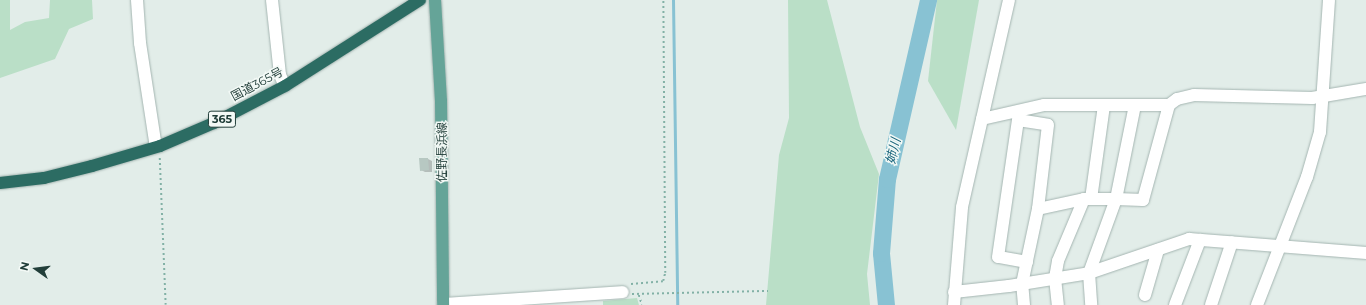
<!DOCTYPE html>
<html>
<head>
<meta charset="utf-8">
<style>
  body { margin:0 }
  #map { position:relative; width:1366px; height:305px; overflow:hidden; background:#e2ede9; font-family:Montserrat,"Noto Sans JP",sans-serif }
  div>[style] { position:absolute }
  .green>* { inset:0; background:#badfc7 }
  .shadow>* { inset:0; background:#0003 }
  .stream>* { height:3px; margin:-1.5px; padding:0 1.5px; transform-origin:1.5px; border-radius:1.5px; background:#88c2d3 }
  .river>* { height:17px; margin:-8.5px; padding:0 8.5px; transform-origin:8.5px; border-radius:8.5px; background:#88c2d3 }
  .building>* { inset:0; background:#b7c8c2 }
  .path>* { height:1.5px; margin-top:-0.75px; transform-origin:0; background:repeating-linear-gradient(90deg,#82b1a6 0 2px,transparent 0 5px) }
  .roads { filter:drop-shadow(0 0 1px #a4b5b1) drop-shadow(0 0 1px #a4b5b1) }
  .minor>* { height:12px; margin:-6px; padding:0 6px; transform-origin:6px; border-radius:6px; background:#fff }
  .major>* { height:12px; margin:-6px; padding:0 6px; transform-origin:6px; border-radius:6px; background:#65a498 }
  .highway>* { height:12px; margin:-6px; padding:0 6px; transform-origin:6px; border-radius:6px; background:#2c6c63 }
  span { translate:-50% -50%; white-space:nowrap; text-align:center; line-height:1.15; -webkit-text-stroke:3px #f3f9f6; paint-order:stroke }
  .shield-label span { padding:1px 3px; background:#f3f9f6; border:1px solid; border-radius:3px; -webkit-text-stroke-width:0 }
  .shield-label { font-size:11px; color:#213e39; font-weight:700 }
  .street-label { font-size:12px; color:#213e39 }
  .water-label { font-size:13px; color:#19657c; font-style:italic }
  .north { position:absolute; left:16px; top:249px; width:40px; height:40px; -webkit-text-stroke:3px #f3f9f6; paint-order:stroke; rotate:284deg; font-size:11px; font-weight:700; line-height:16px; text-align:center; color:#213e39 }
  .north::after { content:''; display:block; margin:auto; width:14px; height:18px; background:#213e39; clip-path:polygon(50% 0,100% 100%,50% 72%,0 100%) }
</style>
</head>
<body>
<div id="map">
  <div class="green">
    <i style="clip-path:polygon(0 0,10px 0,10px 30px,25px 22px,49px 18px,50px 0,92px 0,93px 19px,69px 29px,55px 59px,0 78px)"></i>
    <i style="clip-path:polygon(788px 0,827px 0,860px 127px,879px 174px,867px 274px,870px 305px,766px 305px,779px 155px,789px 118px)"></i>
    <i style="clip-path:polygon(937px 0,979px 0,956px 130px,928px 81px)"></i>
    <i style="clip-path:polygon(637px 298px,639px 305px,603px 305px,603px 301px)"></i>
  </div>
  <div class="shadow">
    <i style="clip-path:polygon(428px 159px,432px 161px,432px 172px,425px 172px,421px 170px)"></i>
  </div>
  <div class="stream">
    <i style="left:673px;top:0;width:305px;rotate:89.2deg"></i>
  </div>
  <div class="river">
    <i style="left:886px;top:305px;width:52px;rotate:-95.5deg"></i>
    <i style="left:881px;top:253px;width:74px;rotate:-85.4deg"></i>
    <i style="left:887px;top:179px;width:184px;rotate:-77.1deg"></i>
  </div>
  <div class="building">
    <i style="clip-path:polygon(419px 158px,428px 158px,429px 170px,420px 171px)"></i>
  </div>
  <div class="path">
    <i style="left:160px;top:158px;width:147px;rotate:87.7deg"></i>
    <i style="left:631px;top:284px;width:32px;rotate:-5deg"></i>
    <i style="left:663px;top:281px;width:8px;rotate:-76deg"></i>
    <i style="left:665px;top:273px;width:273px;rotate:-90.4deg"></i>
    <i style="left:632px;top:294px;width:136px;rotate:-1.3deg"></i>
    <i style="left:639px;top:295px;width:10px;rotate:73deg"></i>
  </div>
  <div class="roads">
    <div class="minor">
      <i style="left:137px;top:0;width:43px;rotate:86deg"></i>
      <i style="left:140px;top:43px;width:105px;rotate:81.3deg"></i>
      <i style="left:272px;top:0;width:75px;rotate:83.9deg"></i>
      <i style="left:280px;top:75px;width:12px;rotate:66deg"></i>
      <i style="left:1169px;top:105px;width:10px;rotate:-37deg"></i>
      <i style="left:1177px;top:99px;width:17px;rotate:-13deg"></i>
      <i style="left:1194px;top:95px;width:118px;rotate:1.5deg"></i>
      <i style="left:1312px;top:98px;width:55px;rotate:-9.5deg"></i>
      <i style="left:982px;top:119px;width:64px;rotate:-12.7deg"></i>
      <i style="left:1044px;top:105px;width:91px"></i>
      <i style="left:1135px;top:105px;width:96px;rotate:101.4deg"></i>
      <i style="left:1116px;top:199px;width:27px;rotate:2deg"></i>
      <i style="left:1143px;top:200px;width:98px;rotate:-74.7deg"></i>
      <i style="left:1169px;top:105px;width:34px;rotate:180deg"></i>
      <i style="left:1084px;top:199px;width:32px"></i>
      <i style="left:1116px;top:199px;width:79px;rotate:110deg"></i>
      <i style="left:1089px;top:273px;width:32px;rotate:86deg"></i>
      <i style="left:1091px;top:199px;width:95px;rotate:-82.1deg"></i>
      <i style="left:1027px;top:262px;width:29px;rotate:-170deg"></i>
      <i style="left:998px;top:257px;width:138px;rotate:-81.7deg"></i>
      <i style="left:1018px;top:120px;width:30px;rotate:9deg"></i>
      <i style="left:1048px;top:125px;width:85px;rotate:96.8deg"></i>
      <i style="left:954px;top:292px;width:55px;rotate:-6.2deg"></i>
      <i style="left:1009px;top:286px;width:81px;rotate:-9.2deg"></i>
      <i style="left:1089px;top:273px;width:106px;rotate:-18.8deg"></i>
      <i style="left:1189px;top:239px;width:178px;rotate:4.5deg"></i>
      <i style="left:1145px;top:295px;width:47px;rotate:-73.9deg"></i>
      <i style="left:443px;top:304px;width:180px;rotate:-3.8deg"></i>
      <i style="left:954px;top:305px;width:98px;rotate:-85.3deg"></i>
      <i style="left:962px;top:207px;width:212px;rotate:-77.2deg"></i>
      <i style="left:1024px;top:305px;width:21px;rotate:-95deg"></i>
      <i style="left:1022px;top:284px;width:77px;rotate:-78deg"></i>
      <i style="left:1038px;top:209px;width:47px;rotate:-12.3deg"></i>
      <i style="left:1084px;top:199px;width:67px;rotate:112.8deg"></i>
      <i style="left:1058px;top:261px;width:17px;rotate:100deg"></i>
      <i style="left:1055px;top:278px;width:27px;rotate:84deg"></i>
      <i style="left:1175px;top:305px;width:70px;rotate:-69deg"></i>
      <i style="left:1211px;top:305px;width:66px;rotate:-71.6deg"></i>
      <i style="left:1257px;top:305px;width:137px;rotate:-68.7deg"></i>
      <i style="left:1307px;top:177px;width:47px;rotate:-73.9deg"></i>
      <i style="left:1320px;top:132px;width:132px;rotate:-86.1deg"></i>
    </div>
    <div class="major">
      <i style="left:435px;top:0;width:101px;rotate:86.6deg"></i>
      <i style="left:441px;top:101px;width:204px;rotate:89.4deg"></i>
    </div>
    <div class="highway">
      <i style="left:0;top:183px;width:44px;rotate:-6.5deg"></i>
      <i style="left:44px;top:178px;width:49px;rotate:-14deg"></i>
      <i style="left:92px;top:166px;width:71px;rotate:-16.4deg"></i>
      <i style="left:160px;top:146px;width:59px;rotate:-23.1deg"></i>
      <i style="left:214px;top:123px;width:80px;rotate:-27.5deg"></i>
      <i style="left:285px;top:86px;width:160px;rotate:-32.5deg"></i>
    </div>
  </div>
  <div class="shield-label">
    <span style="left:222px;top:119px">365</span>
  </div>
  <div class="street-label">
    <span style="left:257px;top:84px;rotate:-28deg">国道365号</span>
    <span style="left:442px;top:152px;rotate:-90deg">佐野長浜線</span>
  </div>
  <div class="water-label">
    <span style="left:893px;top:151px;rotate:-77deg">姉川</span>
  </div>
  <div class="north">N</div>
</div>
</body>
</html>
